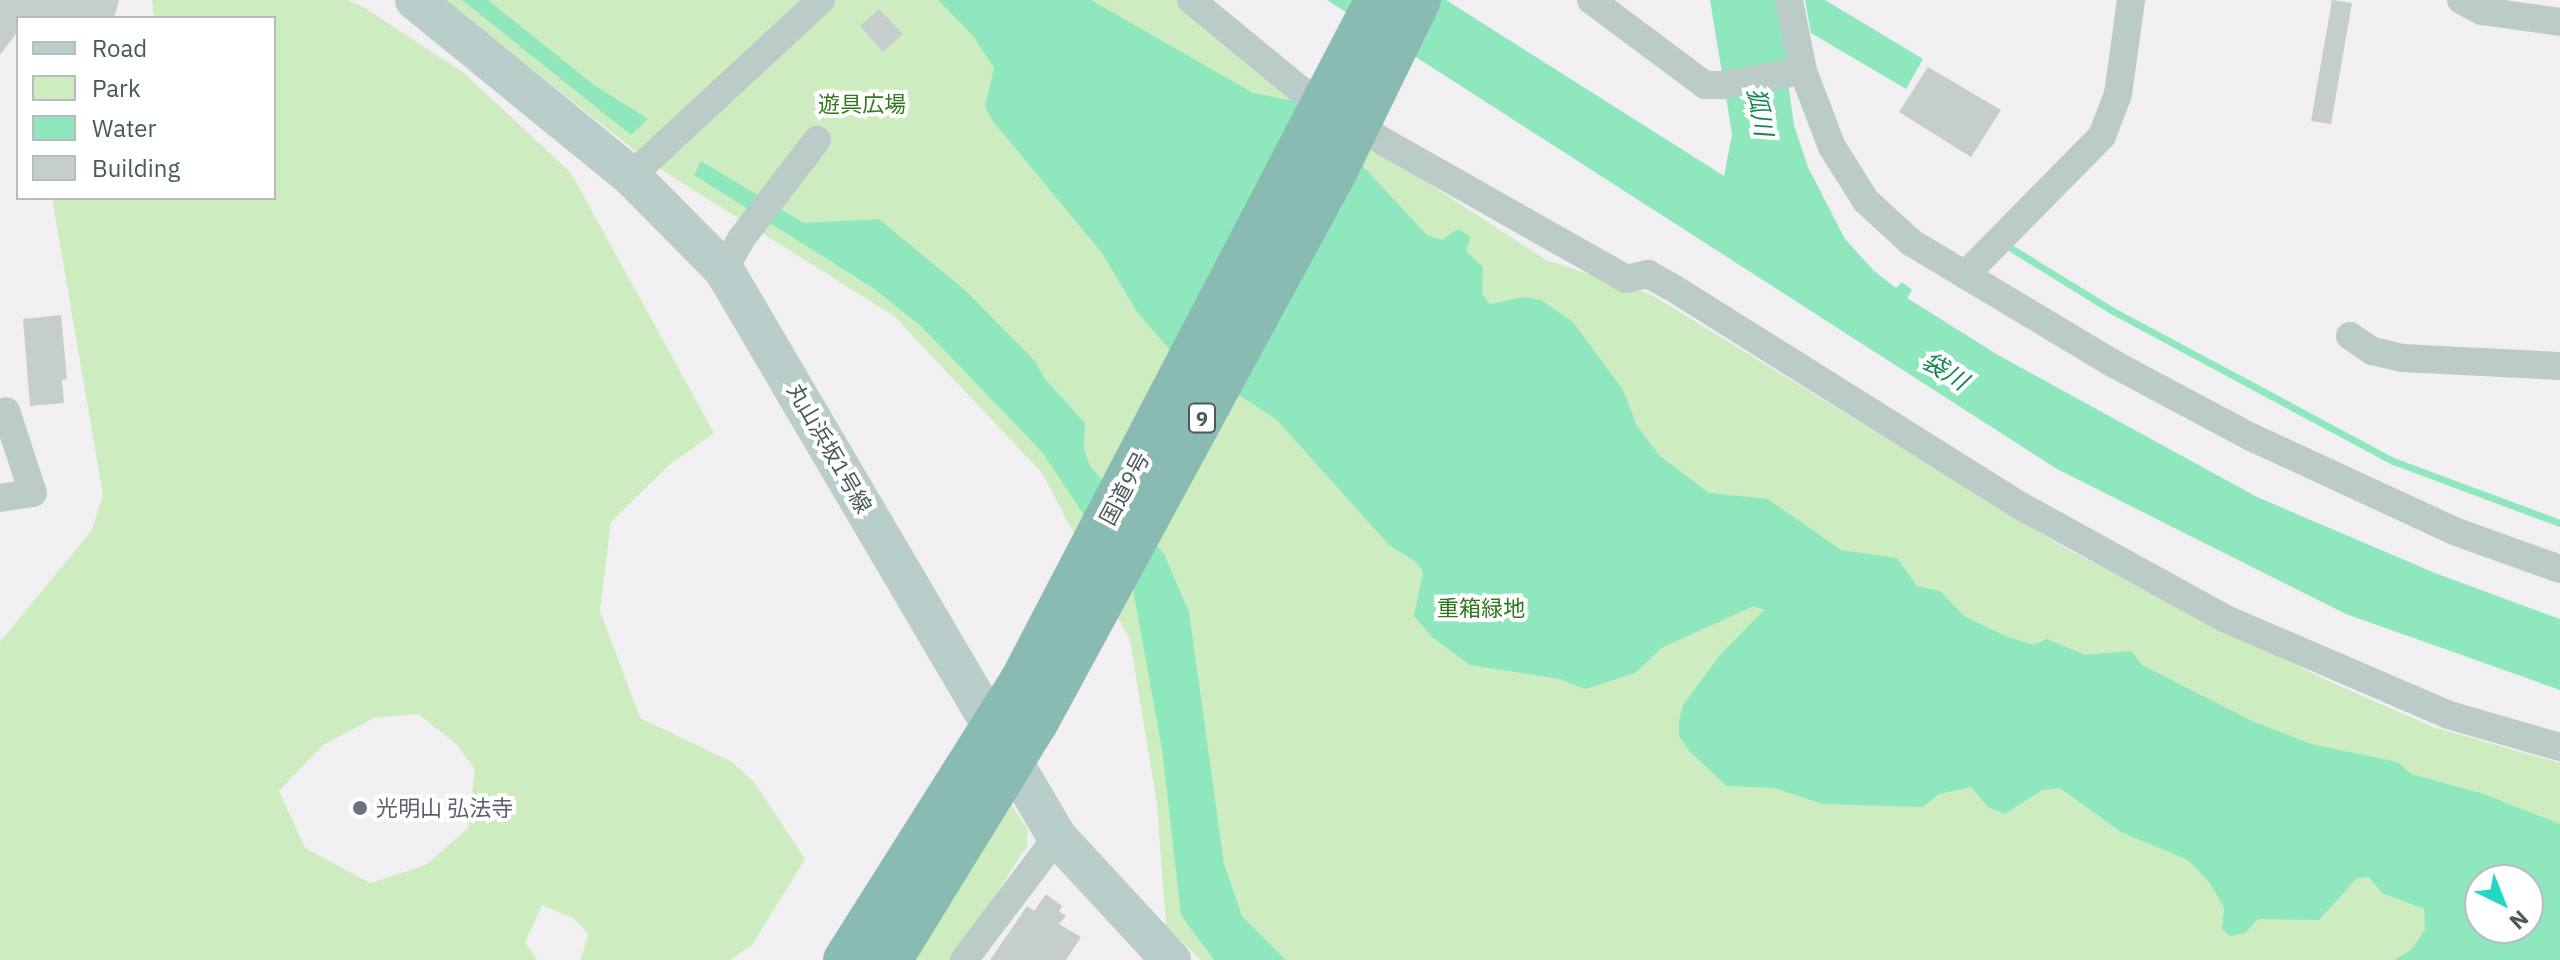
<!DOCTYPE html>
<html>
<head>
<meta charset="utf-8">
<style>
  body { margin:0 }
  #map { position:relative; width:2560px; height:960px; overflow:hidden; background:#f1eff1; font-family:"IBM Plex Sans","Noto Sans JP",sans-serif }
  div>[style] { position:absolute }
  .green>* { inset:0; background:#cdedc0 }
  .water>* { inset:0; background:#8fe7be }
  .stream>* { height:7px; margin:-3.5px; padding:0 3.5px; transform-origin:3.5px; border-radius:3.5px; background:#8fe7be }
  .building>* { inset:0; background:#c6cecd }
  .street>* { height:28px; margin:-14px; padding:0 14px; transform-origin:14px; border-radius:14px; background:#bbcbc7 }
  .secondary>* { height:40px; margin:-20px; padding:0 20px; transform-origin:20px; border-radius:20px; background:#b9cdca }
  .highway>* { height:44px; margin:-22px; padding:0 22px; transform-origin:22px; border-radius:22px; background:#89bbb3 }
  .dots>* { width:22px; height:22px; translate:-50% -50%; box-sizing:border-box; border:4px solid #fff; border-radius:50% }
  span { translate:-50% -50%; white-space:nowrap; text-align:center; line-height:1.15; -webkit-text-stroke:8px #fff; paint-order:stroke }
  .shield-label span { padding:2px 6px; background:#fff; border:2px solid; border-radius:6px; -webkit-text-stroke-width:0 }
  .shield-label { font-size:20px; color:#485b57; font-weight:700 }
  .park-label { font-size:22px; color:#2d7a1c }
  .street-label { font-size:22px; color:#485b57 }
  .worship-label { font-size:22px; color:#5b616d }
  .left { translate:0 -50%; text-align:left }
  .water-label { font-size:24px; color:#13864f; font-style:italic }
  .legend { position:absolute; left:16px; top:16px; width:260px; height:184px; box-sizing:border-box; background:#fff; border:2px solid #b6bdbc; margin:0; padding:10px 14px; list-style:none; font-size:24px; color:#485b57 }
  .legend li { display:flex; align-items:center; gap:16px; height:40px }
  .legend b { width:40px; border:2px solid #b6bdbc }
  .north { position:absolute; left:2464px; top:864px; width:80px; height:80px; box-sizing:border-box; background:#fff; border:2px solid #b6bdbc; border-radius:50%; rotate:137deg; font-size:22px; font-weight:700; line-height:32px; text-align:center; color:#485b57 }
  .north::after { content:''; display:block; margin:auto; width:28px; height:36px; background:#22d8c2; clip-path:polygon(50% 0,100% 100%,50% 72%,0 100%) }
</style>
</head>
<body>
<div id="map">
  <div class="green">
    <i style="clip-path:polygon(evenodd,152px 0,347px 0,362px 6px,464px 73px,571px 173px,714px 433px,669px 465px,611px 522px,600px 611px,640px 718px,732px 762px,754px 782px,805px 859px,752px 945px,730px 960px,580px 960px,589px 934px,573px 918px,542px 905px,525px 942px,537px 960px,0 960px,0 642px,92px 530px,103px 495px,52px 198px,274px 198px,274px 18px,154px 18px,152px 0,418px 714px,456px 744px,475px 769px,468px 828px,426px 865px,370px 883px,305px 848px,279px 791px,323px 745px,374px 718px,418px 714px)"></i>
    <i style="clip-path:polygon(evenodd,444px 0,1186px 0,1261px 74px,1546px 260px,1652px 295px,2067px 549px,2324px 679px,2433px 727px,2560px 763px,2560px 960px,1201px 960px,1166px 926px,1157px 804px,1130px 640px,1042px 473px,894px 316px,652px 164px,444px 0,2480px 880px,2528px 880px,2528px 928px,2480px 928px,2480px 880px)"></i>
    <i style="clip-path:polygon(1011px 804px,1028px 830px,1027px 846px,960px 951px,953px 960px,909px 960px)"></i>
  </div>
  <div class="water">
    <i style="clip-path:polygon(462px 0,488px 0,594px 85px,648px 119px,631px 135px)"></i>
    <i style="clip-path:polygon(evenodd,938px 0,1091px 0,1253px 93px,1304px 103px,1427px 235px,1442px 240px,1458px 229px,1471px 237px,1466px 251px,1483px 267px,1482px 294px,1490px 304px,1524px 297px,1541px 300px,1573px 322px,1623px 390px,1637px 426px,1660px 456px,1709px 493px,1768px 499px,1841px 550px,1897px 558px,1917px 586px,1940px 591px,1964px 616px,2005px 636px,2033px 645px,2047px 639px,2085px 655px,2131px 651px,2142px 665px,2254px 722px,2311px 744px,2397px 762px,2411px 774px,2484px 794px,2560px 824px,2560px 960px,2394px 960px,2411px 950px,2425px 930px,2424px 909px,2382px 893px,2369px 877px,2357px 878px,2319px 920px,2258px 919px,2245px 933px,2230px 936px,2222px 929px,2224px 908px,2210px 883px,2188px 860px,2121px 832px,2060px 788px,2042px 790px,2005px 814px,1988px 807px,1971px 787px,1939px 794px,1923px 807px,1823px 804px,1774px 788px,1727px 786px,1690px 752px,1679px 736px,1679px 720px,1683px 705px,1720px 655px,1764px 610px,1754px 606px,1663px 647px,1635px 673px,1585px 689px,1560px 679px,1470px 665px,1432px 637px,1414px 616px,1423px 572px,1416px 562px,1389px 545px,1277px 420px,1170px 350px,1137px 312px,1102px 253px,992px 120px,985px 107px,994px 68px,974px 37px,938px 0,2480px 880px,2528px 880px,2528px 928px,2480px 928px,2480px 880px)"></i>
    <i style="clip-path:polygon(1327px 0,1446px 0,1724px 176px,1732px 134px,1710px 0,1776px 0,1792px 60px,1785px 61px,1794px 125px,1808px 167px,1845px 239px,1874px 271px,1896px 288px,1902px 282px,1912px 290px,1907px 298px,1998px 355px,2257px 497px,2435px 573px,2560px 619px,2560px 690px,2346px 614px,2057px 469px)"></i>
    <i style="clip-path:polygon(1805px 0,1825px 0,1923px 59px,1906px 89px,1811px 33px)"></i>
    <i style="clip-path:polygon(701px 161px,804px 223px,879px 219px,966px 291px,1035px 361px,1045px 379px,1085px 423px,1084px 449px,1090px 466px,1164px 554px,1189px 612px,1224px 864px,1242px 916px,1286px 960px,1214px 960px,1181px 915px,1162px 749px,1133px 589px,1042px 452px,922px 327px,873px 288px,694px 175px)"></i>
  </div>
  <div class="stream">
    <i style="left:2006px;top:245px;width:126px;rotate:31.7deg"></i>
    <i style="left:2113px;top:311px;width:318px;rotate:28.2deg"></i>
    <i style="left:2393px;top:461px;width:178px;rotate:20.4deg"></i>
  </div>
  <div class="building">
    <i style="clip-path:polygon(0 0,119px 0,114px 18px,18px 18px,18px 31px,0 55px)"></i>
    <i style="clip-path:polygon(2332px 0,2352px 3px,2331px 124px,2311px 121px)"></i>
    <i style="clip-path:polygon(879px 9px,903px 34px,883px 52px,860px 26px)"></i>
    <i style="clip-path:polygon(1928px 67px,2001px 110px,1971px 157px,1899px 112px)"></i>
    <i style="clip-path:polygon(61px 315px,67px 379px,62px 380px,64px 403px,30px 406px,23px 319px)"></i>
    <i style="clip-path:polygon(1046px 894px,1062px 906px,1059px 911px,1066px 916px,1059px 924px,1081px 937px,1066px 960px,990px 960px,1027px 906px,1034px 911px)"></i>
  </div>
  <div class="street">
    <i style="left:1191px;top:0;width:139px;rotate:39.4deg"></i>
    <i style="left:1298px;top:88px;width:104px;rotate:32deg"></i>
    <i style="left:1386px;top:143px;width:276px;rotate:29.5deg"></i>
    <i style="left:1626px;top:279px;width:23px;rotate:-13deg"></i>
    <i style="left:1648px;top:274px;width:25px;rotate:29deg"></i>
    <i style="left:1670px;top:286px;width:414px;rotate:32.1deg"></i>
    <i style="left:2021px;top:506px;width:234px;rotate:28.9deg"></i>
    <i style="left:2226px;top:619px;width:243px;rotate:23.3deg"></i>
    <i style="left:2449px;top:715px;width:116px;rotate:16.1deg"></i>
    <i style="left:1591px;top:0;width:142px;rotate:36.7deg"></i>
    <i style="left:1705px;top:85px;width:18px"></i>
    <i style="left:1723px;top:85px;width:81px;rotate:-9.9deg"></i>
    <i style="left:1803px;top:71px;width:72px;rotate:-101.2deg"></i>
    <i style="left:2461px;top:0;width:24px;rotate:28deg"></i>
    <i style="left:2482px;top:11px;width:79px;rotate:8deg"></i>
    <i style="left:1803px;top:71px;width:81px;rotate:69.1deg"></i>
    <i style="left:1832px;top:147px;width:64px;rotate:57.8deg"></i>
    <i style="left:1866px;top:201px;width:62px;rotate:42.4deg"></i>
    <i style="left:1912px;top:243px;width:235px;rotate:30.9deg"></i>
    <i style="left:2114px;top:364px;width:155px;rotate:28.1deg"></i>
    <i style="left:2251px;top:437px;width:224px;rotate:24.8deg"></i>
    <i style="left:2454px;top:531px;width:113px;rotate:19.7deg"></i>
    <i style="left:631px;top:176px;width:259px;rotate:-42.8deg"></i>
    <i style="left:724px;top:270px;width:35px;rotate:-61deg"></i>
    <i style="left:741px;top:239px;width:125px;rotate:-52.5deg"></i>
    <i style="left:1965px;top:275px;width:195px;rotate:-45.4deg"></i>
    <i style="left:2102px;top:136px;width:45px;rotate:-69.1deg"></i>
    <i style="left:2118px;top:94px;width:95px;rotate:-82.1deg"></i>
    <i style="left:2350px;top:336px;width:27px;rotate:34deg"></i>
    <i style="left:2372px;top:351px;width:31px;rotate:13deg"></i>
    <i style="left:2402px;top:358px;width:158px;rotate:2.9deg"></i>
    <i style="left:0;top:498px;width:33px;rotate:-9deg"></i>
    <i style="left:33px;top:493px;width:86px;rotate:-108.2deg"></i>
    <i style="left:964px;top:960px;width:154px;rotate:-52.9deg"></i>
  </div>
  <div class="secondary">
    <i style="left:415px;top:0;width:279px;rotate:39.2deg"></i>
    <i style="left:631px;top:176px;width:132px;rotate:45.3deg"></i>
    <i style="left:724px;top:270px;width:658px;rotate:59.57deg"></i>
    <i style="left:1057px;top:837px;width:168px;rotate:47.2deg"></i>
  </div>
  <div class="highway">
    <i style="left:845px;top:960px;width:329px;rotate:-57.7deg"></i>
    <i style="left:1021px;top:682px;width:769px;rotate:-62.44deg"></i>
    <i style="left:890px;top:960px;width:278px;rotate:-58.4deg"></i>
    <i style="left:1036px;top:723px;width:627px;rotate:-61.51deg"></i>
    <i style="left:1335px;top:172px;width:191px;rotate:-64deg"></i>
  </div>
  <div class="dots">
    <i style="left:360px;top:808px;background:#6b7280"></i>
  </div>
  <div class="shield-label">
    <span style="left:1202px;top:418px">9</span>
  </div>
  <div class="park-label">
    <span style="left:862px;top:104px">遊具広場</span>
    <span style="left:1481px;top:608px">重箱緑地</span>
  </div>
  <div class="street-label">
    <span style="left:830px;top:448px;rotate:60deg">丸山浜坂1号線</span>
    <span style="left:1124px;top:488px;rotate:-62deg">国道9号</span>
  </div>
  <div class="worship-label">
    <span class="left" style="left:376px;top:808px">光明山 弘法寺</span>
  </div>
  <div class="water-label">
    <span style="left:1760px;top:112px;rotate:80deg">狐川</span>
    <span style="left:1945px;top:371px;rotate:32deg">袋川</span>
  </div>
  <ul class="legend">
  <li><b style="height:10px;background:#b9cdca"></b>Road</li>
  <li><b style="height:22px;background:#cdedc0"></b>Park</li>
  <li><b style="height:22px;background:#8fe7be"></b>Water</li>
  <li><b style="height:22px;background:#c6cecd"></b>Building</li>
  </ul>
  <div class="north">N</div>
</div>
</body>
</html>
